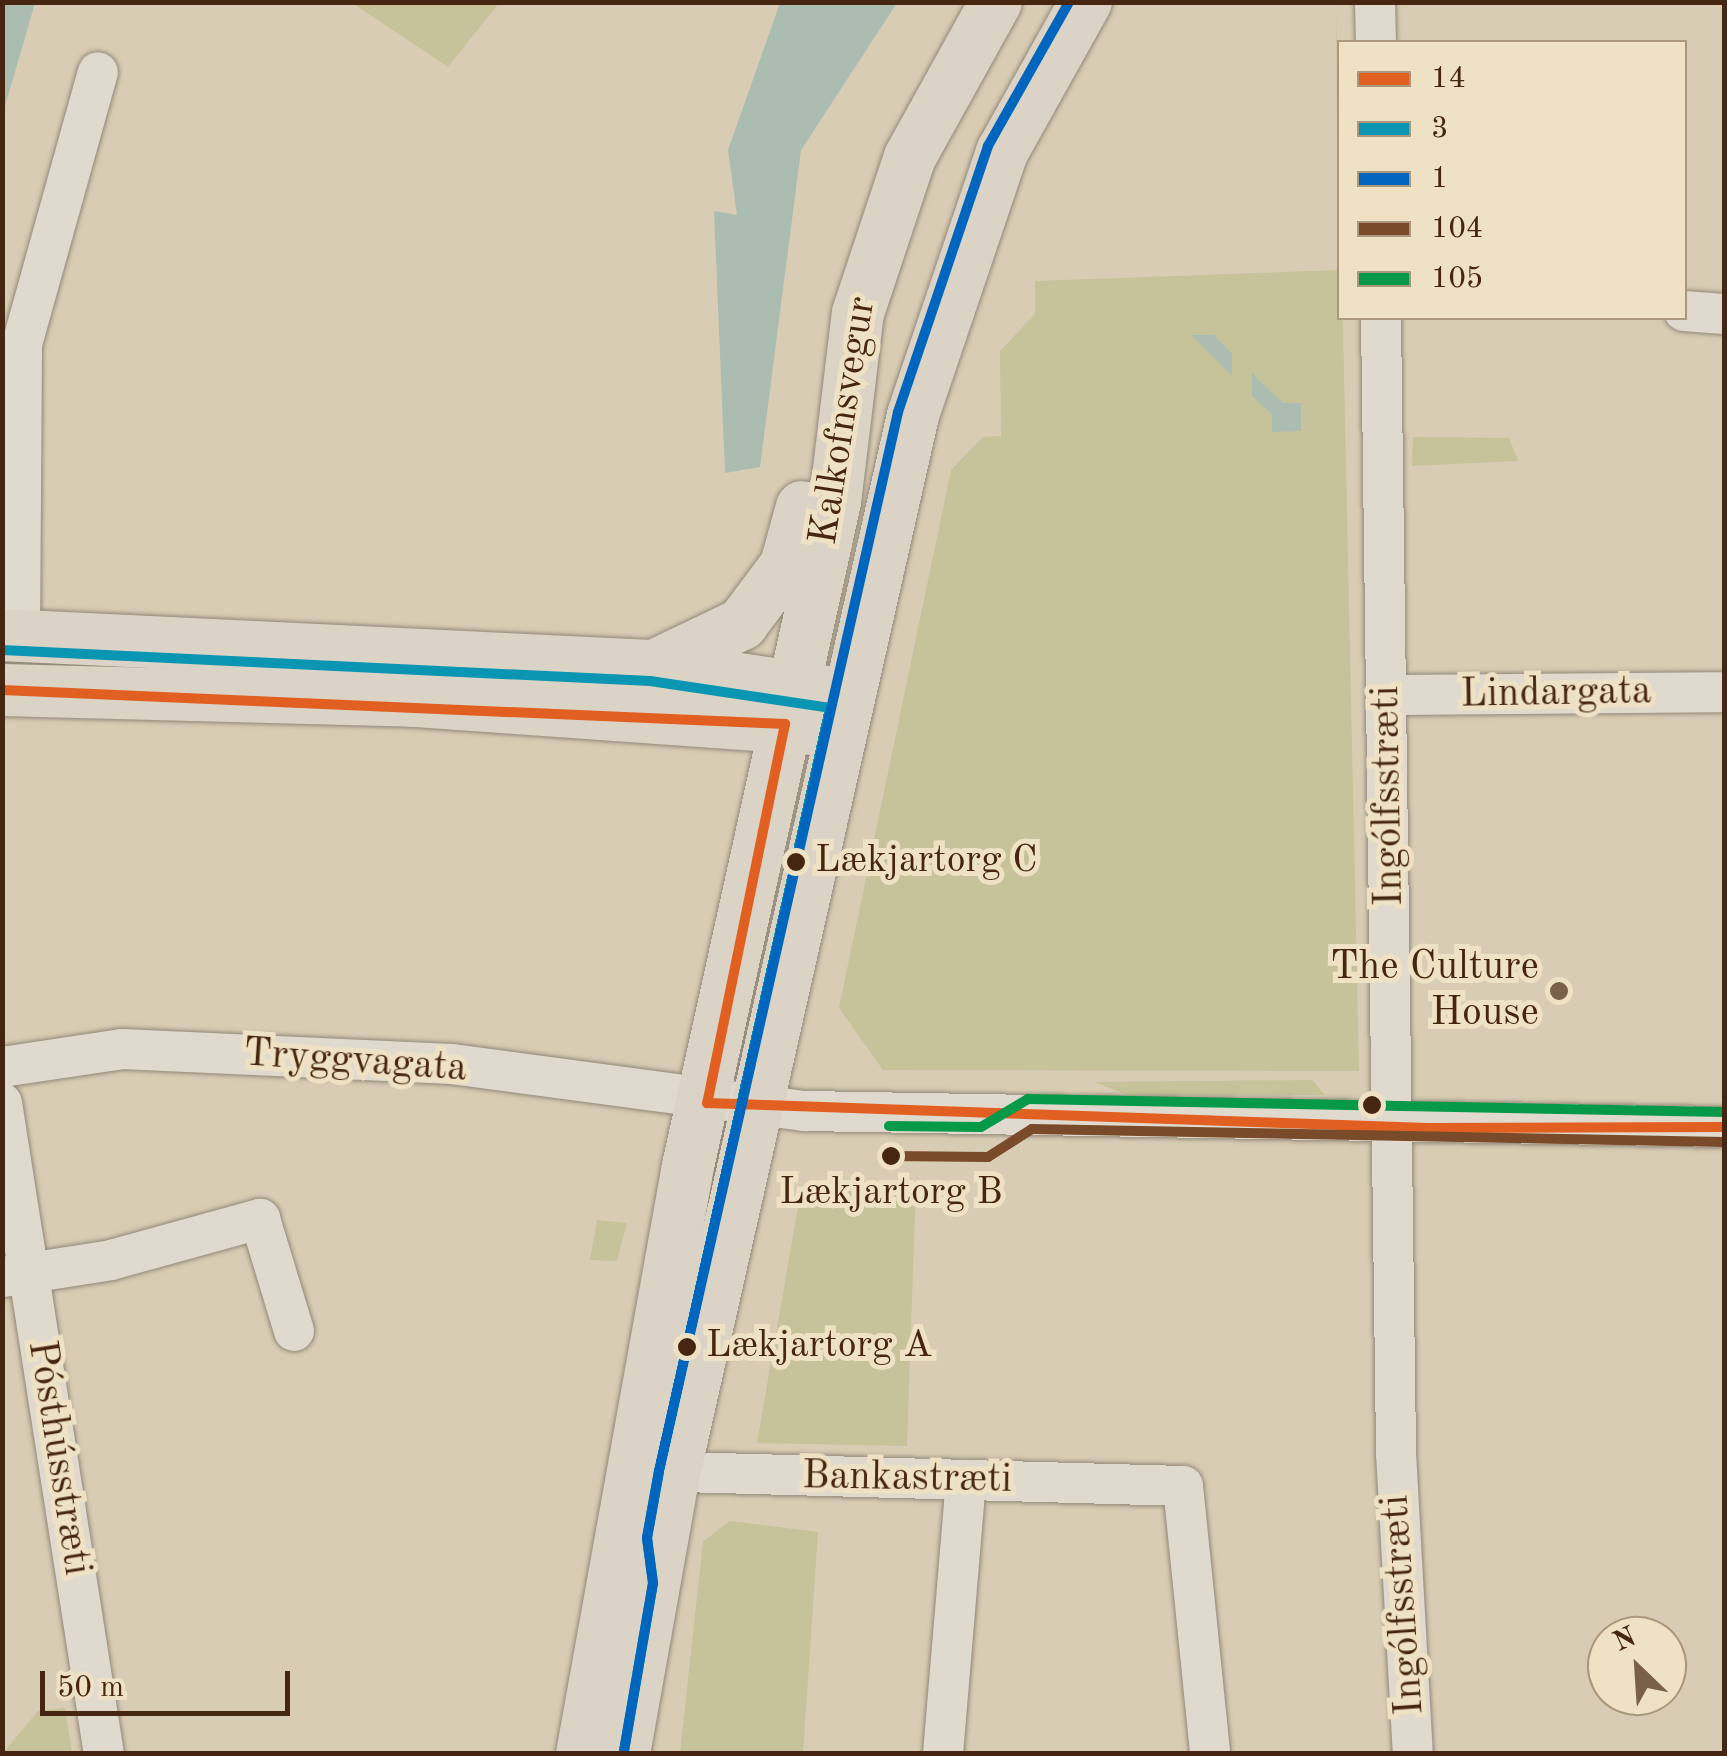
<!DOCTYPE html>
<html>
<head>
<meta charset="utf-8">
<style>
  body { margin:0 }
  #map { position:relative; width:1727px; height:1756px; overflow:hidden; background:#d8ccb4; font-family:"Old Standard TT",serif }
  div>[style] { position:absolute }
  .green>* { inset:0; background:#c6c39a }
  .water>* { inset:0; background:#abbdb0 }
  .roads { filter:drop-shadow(0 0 2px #938879) drop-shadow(0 0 2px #938879) }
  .minor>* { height:40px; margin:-20px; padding:0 20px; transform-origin:20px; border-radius:20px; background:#e0dace }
  .major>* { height:52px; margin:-26px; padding:0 26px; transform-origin:26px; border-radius:26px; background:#dbd4c6 }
  .bus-1>* { height:10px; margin:-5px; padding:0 5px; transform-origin:5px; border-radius:5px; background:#e15f20 }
  .bus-2>* { height:10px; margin:-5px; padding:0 5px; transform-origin:5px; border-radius:5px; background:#0a95b2 }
  .bus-3>* { height:10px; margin:-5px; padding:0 5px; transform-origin:5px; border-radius:5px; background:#0065bd }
  .bus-4>* { height:10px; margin:-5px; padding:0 5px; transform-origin:5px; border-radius:5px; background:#7a4b2a }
  .bus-5>* { height:10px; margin:-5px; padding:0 5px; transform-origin:5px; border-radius:5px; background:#07994a }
  .dots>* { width:28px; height:28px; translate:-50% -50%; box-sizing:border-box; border:5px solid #efe2c4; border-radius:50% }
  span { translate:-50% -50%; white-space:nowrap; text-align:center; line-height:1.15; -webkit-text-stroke:10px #efe2c4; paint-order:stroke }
  .bus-label { font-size:38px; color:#462610 }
  .left { translate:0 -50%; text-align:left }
  .street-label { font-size:40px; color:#462610 }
  .poi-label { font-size:40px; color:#462610 }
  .right { translate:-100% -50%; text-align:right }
  .frame { position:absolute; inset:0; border:5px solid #462610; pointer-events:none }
  .legend { position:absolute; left:1337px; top:40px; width:350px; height:280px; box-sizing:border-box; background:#efe2c4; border:2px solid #ab977c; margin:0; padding:12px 18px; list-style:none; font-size:30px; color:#462610 }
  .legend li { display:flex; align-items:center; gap:20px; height:50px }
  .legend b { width:50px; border:2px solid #ab977c }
  .north { position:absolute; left:1587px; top:1616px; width:100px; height:100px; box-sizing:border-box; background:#efe2c4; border:2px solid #ab977c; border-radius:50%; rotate:335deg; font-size:28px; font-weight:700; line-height:40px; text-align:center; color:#462610 }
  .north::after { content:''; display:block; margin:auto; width:35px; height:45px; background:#796049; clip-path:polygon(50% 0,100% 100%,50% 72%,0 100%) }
  .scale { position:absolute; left:40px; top:1671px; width:250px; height:45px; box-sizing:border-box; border:5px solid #462610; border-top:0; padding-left:12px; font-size:30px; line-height:35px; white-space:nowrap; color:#462610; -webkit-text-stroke:8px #efe2c4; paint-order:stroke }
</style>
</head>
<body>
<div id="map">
  <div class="green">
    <i style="clip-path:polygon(352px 3px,499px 3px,448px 67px)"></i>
    <i style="clip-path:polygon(1336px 3px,1359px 1071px,883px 1070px,839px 1008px,951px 470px,983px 437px,1001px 436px,1000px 351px,1035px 314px,1035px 281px,1338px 270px)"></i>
    <i style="clip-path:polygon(1413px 437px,1509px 438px,1518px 461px,1412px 466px)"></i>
    <i style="clip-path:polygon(1312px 1080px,1325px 1095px,1130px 1096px,1094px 1082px)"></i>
    <i style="clip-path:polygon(829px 1181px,916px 1181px,907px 1446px,757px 1443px,798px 1207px)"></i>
    <i style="clip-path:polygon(597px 1220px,627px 1223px,617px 1261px,590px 1260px)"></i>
    <i style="clip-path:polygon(729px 1521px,818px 1532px,803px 1753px,680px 1753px,703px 1542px)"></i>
    <i style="clip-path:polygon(65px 1708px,72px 1753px,3px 1753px,38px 1711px)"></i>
  </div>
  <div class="water">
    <i style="clip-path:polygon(3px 2px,35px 3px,3px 113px,2px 3px)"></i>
    <i style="clip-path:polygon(780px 3px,897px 3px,801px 150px,760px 467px,725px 473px,714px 211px,737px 215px,728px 150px)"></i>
    <i style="clip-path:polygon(1191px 335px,1214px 335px,1232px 353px,1232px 376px)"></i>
    <i style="clip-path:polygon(1252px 373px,1283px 403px,1301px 403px,1301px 431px,1272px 432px,1272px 415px,1252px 396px)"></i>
  </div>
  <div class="roads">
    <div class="minor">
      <i style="left:1375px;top:2px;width:40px;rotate:88.6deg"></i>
      <i style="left:1684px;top:311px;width:40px;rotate:4.3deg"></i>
      <i style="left:1381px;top:318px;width:1135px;rotate:89.24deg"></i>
      <i style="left:1396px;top:1453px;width:301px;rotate:86.8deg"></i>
      <i style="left:20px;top:636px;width:292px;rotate:-89.6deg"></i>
      <i style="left:22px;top:344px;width:282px;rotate:-74.4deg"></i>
      <i style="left:1388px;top:695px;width:336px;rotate:-0.5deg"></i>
      <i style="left:2px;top:1067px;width:121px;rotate:-8.5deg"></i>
      <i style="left:122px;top:1049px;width:330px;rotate:2.6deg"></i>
      <i style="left:452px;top:1064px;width:356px;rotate:7.6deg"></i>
      <i style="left:805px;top:1111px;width:919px;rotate:1deg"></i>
      <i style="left:2px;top:1103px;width:659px;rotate:81.1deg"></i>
      <i style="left:3px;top:1277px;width:109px;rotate:-8.9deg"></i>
      <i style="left:111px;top:1260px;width:155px;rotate:-15.4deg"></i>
      <i style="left:260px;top:1219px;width:117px;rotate:73.1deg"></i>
      <i style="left:646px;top:1471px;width:537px;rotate:1.6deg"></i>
      <i style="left:1183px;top:1486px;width:269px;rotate:84.2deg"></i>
      <i style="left:943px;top:1754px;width:274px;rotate:-85.2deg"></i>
    </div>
    <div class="major">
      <i style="left:2px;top:635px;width:650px;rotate:2.73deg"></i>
      <i style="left:651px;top:666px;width:178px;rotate:8.4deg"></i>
      <i style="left:654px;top:666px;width:98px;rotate:-25.5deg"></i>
      <i style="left:742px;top:624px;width:74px;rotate:-53.3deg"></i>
      <i style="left:786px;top:565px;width:60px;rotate:-74.6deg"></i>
      <i style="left:2px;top:690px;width:412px;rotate:1.5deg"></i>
      <i style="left:414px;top:701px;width:404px;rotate:4deg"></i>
      <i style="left:582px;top:1754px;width:597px;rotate:-79.78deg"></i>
      <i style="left:688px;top:1166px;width:680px;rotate:-77.52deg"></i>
      <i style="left:835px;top:502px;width:190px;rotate:-83.1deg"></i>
      <i style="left:858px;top:313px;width:164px;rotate:-71.6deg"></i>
      <i style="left:910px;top:157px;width:177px;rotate:-61deg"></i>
      <i style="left:624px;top:1754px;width:284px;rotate:-79.9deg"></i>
      <i style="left:674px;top:1474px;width:1086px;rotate:-77.28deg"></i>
      <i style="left:913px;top:415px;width:278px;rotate:-71.3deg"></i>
      <i style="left:1002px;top:152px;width:172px;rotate:-60.8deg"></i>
    </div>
  </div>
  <div class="bus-1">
    <i style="left:2px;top:690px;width:784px;rotate:2.49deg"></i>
    <i style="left:785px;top:724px;width:387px;rotate:101.6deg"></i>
    <i style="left:707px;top:1103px;width:721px;rotate:1.99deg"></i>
    <i style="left:1428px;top:1128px;width:296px;rotate:-0.2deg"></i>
  </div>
  <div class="bus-2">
    <i style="left:2px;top:650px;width:649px;rotate:2.74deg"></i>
    <i style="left:650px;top:681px;width:182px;rotate:8.5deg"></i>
    <i style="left:830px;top:708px;width:782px;rotate:102.63deg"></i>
    <i style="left:659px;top:1471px;width:68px;rotate:100.2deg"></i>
    <i style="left:647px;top:1538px;width:45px;rotate:82.4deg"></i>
    <i style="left:653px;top:1583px;width:170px;rotate:99.8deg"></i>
  </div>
  <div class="bus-3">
    <i style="left:624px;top:1751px;width:170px;rotate:-80.2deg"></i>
    <i style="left:653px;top:1583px;width:45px;rotate:-97.6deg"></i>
    <i style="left:647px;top:1538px;width:68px;rotate:-79.8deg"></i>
    <i style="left:659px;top:1471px;width:1086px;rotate:-77.28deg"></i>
    <i style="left:898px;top:412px;width:281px;rotate:-71.3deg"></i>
    <i style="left:988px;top:146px;width:165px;rotate:-60.6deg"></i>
  </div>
  <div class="bus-4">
    <i style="left:889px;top:1156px;width:99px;rotate:0.6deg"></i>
    <i style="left:988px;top:1157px;width:52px;rotate:-32.5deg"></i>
    <i style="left:1032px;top:1129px;width:692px;rotate:1.08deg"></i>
  </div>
  <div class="bus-5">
    <i style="left:889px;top:1126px;width:92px;rotate:0.6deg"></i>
    <i style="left:981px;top:1127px;width:55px;rotate:-30.8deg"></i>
    <i style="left:1028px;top:1099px;width:696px;rotate:1.07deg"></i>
  </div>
  <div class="dots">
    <i style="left:796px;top:862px;background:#462610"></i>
    <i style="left:1559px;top:991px;background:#796049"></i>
    <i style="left:1372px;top:1105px;background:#462610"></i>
    <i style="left:891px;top:1156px;background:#462610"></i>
    <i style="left:687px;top:1347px;background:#462610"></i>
  </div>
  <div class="bus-label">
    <span class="left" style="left:815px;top:862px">Lækjartorg C</span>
    <span style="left:891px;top:1194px">Lækjartorg B</span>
    <span class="left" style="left:706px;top:1347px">Lækjartorg A</span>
  </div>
  <div class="street-label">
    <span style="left:844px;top:421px;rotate:-81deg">Kalkofnsvegur</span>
    <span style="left:1556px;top:694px;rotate:-1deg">Lindargata</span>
    <span style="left:1389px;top:796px;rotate:-91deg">Ingólfsstræti</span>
    <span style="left:355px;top:1062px;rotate:4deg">Tryggvagata</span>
    <span style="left:58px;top:1458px;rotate:81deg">Pósthússtræti</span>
    <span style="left:907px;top:1479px;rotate:1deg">Bankastræti</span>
    <span style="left:1404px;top:1605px;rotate:-94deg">Ingólfsstræti</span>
  </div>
  <div class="poi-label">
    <span class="right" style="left:1539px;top:991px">The Culture<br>House</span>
  </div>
  <div class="frame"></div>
  <ul class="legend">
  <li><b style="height:12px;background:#e15f20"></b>14</li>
  <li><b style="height:12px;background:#0a95b2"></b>3</li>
  <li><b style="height:12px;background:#0065bd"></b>1</li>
  <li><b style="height:12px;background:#7a4b2a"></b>104</li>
  <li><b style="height:12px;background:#07994a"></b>105</li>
  </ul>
  <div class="north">N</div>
  <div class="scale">50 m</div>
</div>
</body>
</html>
